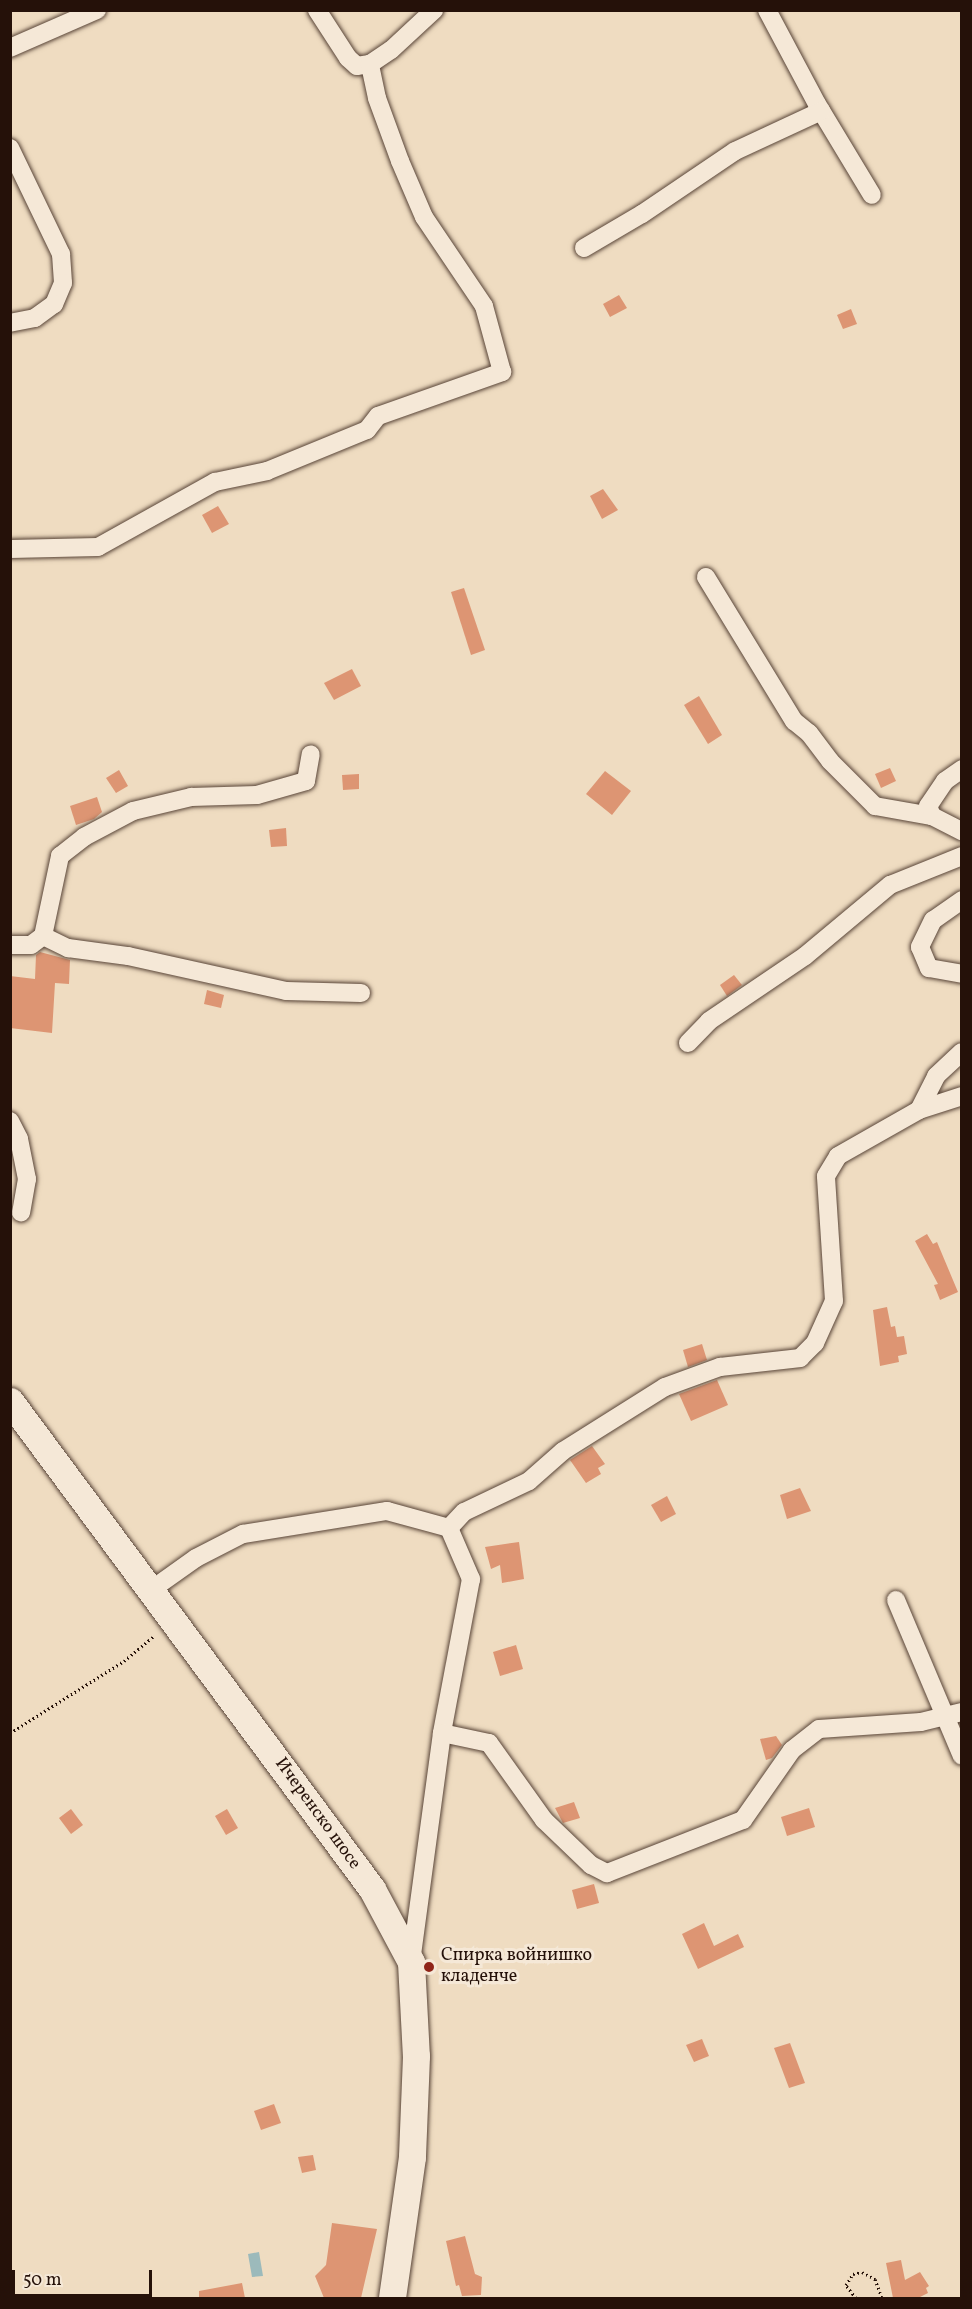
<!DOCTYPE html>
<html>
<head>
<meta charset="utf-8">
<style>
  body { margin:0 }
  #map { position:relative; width:972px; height:2309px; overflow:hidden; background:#efdcc1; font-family:Vollkorn,serif }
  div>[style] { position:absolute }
  .water>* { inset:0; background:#9cbabb }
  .building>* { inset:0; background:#dd9573 }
  .path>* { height:3px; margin-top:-1.5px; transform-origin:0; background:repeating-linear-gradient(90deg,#251109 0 1.5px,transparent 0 4.5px) }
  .roads { filter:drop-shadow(0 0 2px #584437) drop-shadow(0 0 2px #584437) }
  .street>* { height:18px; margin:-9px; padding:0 9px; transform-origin:9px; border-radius:9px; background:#f5e8d7 }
  .secondary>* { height:27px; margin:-13.5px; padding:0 13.5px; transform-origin:13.5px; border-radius:13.5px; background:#f5e8d7 }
  .dots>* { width:16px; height:16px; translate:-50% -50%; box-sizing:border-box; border:3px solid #f5e8d7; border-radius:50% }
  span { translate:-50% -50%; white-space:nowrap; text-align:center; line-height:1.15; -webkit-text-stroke:6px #f5e8d7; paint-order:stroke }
  .street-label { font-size:18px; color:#251109 }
  .poi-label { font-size:18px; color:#251109 }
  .left { translate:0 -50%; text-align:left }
  .frame { position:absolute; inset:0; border:12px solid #251109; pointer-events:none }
  .scale { position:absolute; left:12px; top:2270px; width:140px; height:27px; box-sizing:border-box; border:3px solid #251109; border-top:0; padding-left:8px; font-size:18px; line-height:21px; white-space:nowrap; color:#251109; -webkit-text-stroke:4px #f5e8d7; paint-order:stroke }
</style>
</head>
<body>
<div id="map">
  <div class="water">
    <i style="clip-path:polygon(259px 2252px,263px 2276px,252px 2277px,248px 2254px)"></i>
  </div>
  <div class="building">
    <i style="clip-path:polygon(619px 295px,627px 308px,610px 317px,603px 304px)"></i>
    <i style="clip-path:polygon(851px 309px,857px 324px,843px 329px,837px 315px)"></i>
    <i style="clip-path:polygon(603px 489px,618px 510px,602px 519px,590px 496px)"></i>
    <i style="clip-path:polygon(218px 506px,229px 524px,212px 533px,202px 515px)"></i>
    <i style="clip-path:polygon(464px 588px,485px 650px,471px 655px,451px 592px)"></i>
    <i style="clip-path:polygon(352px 669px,361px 686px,334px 700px,324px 683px)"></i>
    <i style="clip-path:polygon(699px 696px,722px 735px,708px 744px,684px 705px)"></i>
    <i style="clip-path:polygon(890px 768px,896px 781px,881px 788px,875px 774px)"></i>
    <i style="clip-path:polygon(119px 770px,128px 786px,116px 793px,106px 778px)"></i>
    <i style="clip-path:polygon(605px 771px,631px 791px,612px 815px,586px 794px)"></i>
    <i style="clip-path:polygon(359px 774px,359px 789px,343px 790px,342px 775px)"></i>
    <i style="clip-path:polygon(97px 797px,102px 812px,94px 819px,76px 825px,70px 806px)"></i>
    <i style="clip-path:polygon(286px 828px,287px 846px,271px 847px,269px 830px)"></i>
    <i style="clip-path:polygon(40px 952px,70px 960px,69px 984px,55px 983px,52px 1033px,10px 1028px,10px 976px,35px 979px,36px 955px)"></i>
    <i style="clip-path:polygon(734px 975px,742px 985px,727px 996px,720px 985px)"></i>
    <i style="clip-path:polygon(207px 990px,224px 995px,221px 1008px,204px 1004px)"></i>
    <i style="clip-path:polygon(927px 1234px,933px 1244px,937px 1242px,958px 1292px,940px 1300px,934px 1285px,938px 1284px,915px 1241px)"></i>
    <i style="clip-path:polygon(887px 1307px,891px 1327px,895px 1326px,897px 1337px,904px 1336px,907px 1354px,898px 1356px,899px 1362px,880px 1366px,873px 1310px)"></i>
    <i style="clip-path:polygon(702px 1344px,707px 1360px,688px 1367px,683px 1350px)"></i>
    <i style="clip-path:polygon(717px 1380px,728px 1405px,691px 1421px,679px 1394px)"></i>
    <i style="clip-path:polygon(592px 1446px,605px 1464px,598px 1468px,601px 1474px,586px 1483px,570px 1460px)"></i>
    <i style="clip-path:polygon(800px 1488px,811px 1511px,787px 1519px,780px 1495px)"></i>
    <i style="clip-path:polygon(667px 1496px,676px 1514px,661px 1522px,651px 1505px)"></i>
    <i style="clip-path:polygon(519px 1542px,524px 1579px,502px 1583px,500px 1565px,491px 1569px,485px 1547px)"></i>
    <i style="clip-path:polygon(516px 1645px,523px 1669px,500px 1676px,493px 1652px)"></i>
    <i style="clip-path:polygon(776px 1736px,782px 1745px,772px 1758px,766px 1760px,760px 1739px)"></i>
    <i style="clip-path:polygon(574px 1802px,580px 1818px,563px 1823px,555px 1808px)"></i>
    <i style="clip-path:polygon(809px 1808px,815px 1827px,787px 1836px,781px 1817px)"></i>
    <i style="clip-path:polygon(71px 1809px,83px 1825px,71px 1834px,59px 1818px)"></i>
    <i style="clip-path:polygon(227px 1809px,238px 1828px,226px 1835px,215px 1816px)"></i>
    <i style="clip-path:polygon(594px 1884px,599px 1903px,577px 1909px,572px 1890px)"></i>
    <i style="clip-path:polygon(704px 1923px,714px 1946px,738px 1934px,744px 1947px,698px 1969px,682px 1934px)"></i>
    <i style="clip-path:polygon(702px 2039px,709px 2056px,694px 2062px,686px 2045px)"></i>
    <i style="clip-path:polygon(790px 2043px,805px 2083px,789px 2088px,774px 2048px)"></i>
    <i style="clip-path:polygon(274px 2104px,281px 2123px,261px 2130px,254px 2111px)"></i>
    <i style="clip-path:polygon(313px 2155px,316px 2170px,302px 2173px,298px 2157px)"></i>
    <i style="clip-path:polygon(332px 2223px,377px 2229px,361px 2298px,324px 2298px,315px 2276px,326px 2265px)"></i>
    <i style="clip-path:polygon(465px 2236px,475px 2274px,482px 2277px,481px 2295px,462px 2296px,459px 2285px,456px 2286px,446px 2241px)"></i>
    <i style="clip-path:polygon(901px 2260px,905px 2280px,920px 2272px,929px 2286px,926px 2288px,928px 2293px,918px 2298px,893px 2298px,886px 2263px)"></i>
    <i style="clip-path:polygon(242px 2283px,245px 2298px,199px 2298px,199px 2291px)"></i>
  </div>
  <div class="path">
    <i style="left:10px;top:1733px;width:135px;rotate:-32.3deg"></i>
    <i style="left:124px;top:1661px;width:40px;rotate:-40deg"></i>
    <i style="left:856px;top:2298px;width:16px;rotate:-128deg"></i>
    <i style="left:846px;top:2285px;width:13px;rotate:-58deg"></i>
    <i style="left:853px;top:2274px;width:9px;rotate:-13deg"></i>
    <i style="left:862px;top:2272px;width:15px;rotate:28deg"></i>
    <i style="left:875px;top:2279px;width:20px;rotate:70deg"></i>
  </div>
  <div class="roads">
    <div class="street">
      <i style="left:317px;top:10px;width:57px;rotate:57.1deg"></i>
      <i style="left:348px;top:58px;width:12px;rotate:42deg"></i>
      <i style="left:357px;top:66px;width:13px;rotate:-9deg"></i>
      <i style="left:370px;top:64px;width:25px;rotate:-34deg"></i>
      <i style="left:391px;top:50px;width:59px;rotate:-42.9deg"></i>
      <i style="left:767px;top:10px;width:106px;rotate:62deg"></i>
      <i style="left:817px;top:104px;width:106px;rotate:58.9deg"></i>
      <i style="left:10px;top:48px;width:95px;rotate:-23.6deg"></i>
      <i style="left:10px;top:148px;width:118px;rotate:64.3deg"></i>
      <i style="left:61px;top:254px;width:29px;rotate:86deg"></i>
      <i style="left:63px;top:283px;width:23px;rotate:113deg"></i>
      <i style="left:54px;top:304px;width:24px;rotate:144deg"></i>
      <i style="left:35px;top:318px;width:25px;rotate:169deg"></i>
      <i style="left:584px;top:248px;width:67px;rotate:-30.4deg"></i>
      <i style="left:642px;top:214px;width:112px;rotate:-34.1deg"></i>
      <i style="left:735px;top:151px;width:95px;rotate:-24.9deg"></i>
      <i style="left:10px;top:549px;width:88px;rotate:-1.3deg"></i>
      <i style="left:98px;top:547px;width:134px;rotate:-29.1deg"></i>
      <i style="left:215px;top:482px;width:53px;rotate:-11.9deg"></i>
      <i style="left:267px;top:471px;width:108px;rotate:-22.3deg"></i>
      <i style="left:367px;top:430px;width:18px;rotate:-52deg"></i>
      <i style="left:378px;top:416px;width:132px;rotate:-19.5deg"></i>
      <i style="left:502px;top:372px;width:68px;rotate:-105.3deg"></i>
      <i style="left:484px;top:306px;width:107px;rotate:-124deg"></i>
      <i style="left:424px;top:217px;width:61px;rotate:-113.2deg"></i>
      <i style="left:400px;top:161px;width:67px;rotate:-110.1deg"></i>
      <i style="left:377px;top:98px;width:35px;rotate:-102deg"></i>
      <i style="left:706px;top:577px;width:169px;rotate:58.6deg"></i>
      <i style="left:794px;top:721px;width:19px;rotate:39deg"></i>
      <i style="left:809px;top:733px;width:35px;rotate:53deg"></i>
      <i style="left:830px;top:761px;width:64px;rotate:45deg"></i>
      <i style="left:875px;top:806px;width:58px;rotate:10deg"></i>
      <i style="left:962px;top:769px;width:21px;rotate:145deg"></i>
      <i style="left:945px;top:781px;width:30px;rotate:124deg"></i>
      <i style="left:928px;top:806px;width:11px;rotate:68deg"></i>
      <i style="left:932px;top:816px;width:34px;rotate:27deg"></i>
      <i style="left:962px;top:900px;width:35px;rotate:145deg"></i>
      <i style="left:933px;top:920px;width:30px;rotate:116deg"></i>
      <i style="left:920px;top:947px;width:23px;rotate:67deg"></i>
      <i style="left:929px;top:968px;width:34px;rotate:10deg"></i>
      <i style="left:43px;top:936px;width:28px;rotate:26deg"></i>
      <i style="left:68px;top:948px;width:61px;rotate:7.6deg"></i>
      <i style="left:128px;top:956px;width:162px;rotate:12.5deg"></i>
      <i style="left:286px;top:991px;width:75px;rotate:1.5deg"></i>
      <i style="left:10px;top:945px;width:21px"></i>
      <i style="left:31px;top:945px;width:15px;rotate:-37deg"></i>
      <i style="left:43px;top:936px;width:82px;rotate:-78deg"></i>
      <i style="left:60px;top:856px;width:31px;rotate:-38deg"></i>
      <i style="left:84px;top:837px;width:55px;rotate:-28deg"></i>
      <i style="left:133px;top:811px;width:60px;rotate:-13.6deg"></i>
      <i style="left:191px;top:797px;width:66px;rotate:-1.7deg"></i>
      <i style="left:257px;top:795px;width:51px;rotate:-15.9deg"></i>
      <i style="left:306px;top:781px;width:27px;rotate:-80deg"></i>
      <i style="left:688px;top:1043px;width:30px;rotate:-46deg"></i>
      <i style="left:709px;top:1021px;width:116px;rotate:-34.1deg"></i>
      <i style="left:805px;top:956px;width:111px;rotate:-39.9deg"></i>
      <i style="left:890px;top:885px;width:78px;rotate:-21.9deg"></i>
      <i style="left:919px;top:1110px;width:38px;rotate:-63deg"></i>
      <i style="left:936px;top:1076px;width:35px;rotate:-43deg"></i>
      <i style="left:10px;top:1121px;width:20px;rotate:63deg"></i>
      <i style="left:19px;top:1139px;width:41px;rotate:78.7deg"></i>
      <i style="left:27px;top:1179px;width:34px;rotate:100deg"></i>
      <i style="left:449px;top:1528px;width:22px;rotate:-47deg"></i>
      <i style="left:464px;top:1512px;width:72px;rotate:-25.5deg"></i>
      <i style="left:529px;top:1481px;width:45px;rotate:-41.4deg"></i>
      <i style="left:563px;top:1451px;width:120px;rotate:-32.1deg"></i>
      <i style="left:665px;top:1387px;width:59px;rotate:-20deg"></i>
      <i style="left:720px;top:1367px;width:81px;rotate:-6.4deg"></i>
      <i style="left:800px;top:1358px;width:21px;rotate:-45deg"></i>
      <i style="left:815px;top:1343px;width:46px;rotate:-65.7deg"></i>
      <i style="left:834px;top:1301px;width:125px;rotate:-93.7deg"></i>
      <i style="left:826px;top:1176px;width:23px;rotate:-59deg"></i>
      <i style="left:838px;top:1156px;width:93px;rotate:-29.6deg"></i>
      <i style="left:919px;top:1110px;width:45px;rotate:-18deg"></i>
      <i style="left:151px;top:1590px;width:55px;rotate:-35.4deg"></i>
      <i style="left:196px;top:1558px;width:53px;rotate:-27.1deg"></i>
      <i style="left:243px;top:1534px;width:146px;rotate:-9.1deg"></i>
      <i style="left:387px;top:1511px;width:64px;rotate:15.3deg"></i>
      <i style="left:449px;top:1528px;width:56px;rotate:66.7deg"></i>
      <i style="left:471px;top:1579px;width:157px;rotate:100.7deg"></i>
      <i style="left:442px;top:1733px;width:231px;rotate:97.7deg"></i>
      <i style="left:896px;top:1600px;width:169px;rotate:67.1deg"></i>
      <i style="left:442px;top:1733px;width:48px;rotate:12deg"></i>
      <i style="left:489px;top:1743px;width:95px;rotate:54.5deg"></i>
      <i style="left:544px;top:1820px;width:65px;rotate:43.8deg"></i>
      <i style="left:591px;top:1865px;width:18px;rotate:27deg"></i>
      <i style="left:607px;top:1873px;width:146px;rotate:-21.3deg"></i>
      <i style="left:743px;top:1820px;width:85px;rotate:-55deg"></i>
      <i style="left:792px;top:1750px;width:34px;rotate:-38deg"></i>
      <i style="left:819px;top:1729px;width:102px;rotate:-3.9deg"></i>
      <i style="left:921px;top:1722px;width:42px;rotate:-13.7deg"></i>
    </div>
    <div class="secondary">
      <i style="left:10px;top:1401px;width:608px;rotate:53.43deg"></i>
      <i style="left:372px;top:1889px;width:83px;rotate:61.9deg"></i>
      <i style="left:411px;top:1962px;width:94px;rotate:87deg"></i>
      <i style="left:416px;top:2056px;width:101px;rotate:92.3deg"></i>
      <i style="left:412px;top:2157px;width:142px;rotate:98.1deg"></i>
    </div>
  </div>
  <div class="dots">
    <i style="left:429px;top:1967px;background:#8f2418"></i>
  </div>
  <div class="street-label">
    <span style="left:317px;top:1814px;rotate:54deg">Ичеренско шосе</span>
  </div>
  <div class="poi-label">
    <span class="left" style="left:441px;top:1967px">Спирка войнишко<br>кладенче</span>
  </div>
  <div class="frame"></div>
  <div class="scale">50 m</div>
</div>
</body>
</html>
